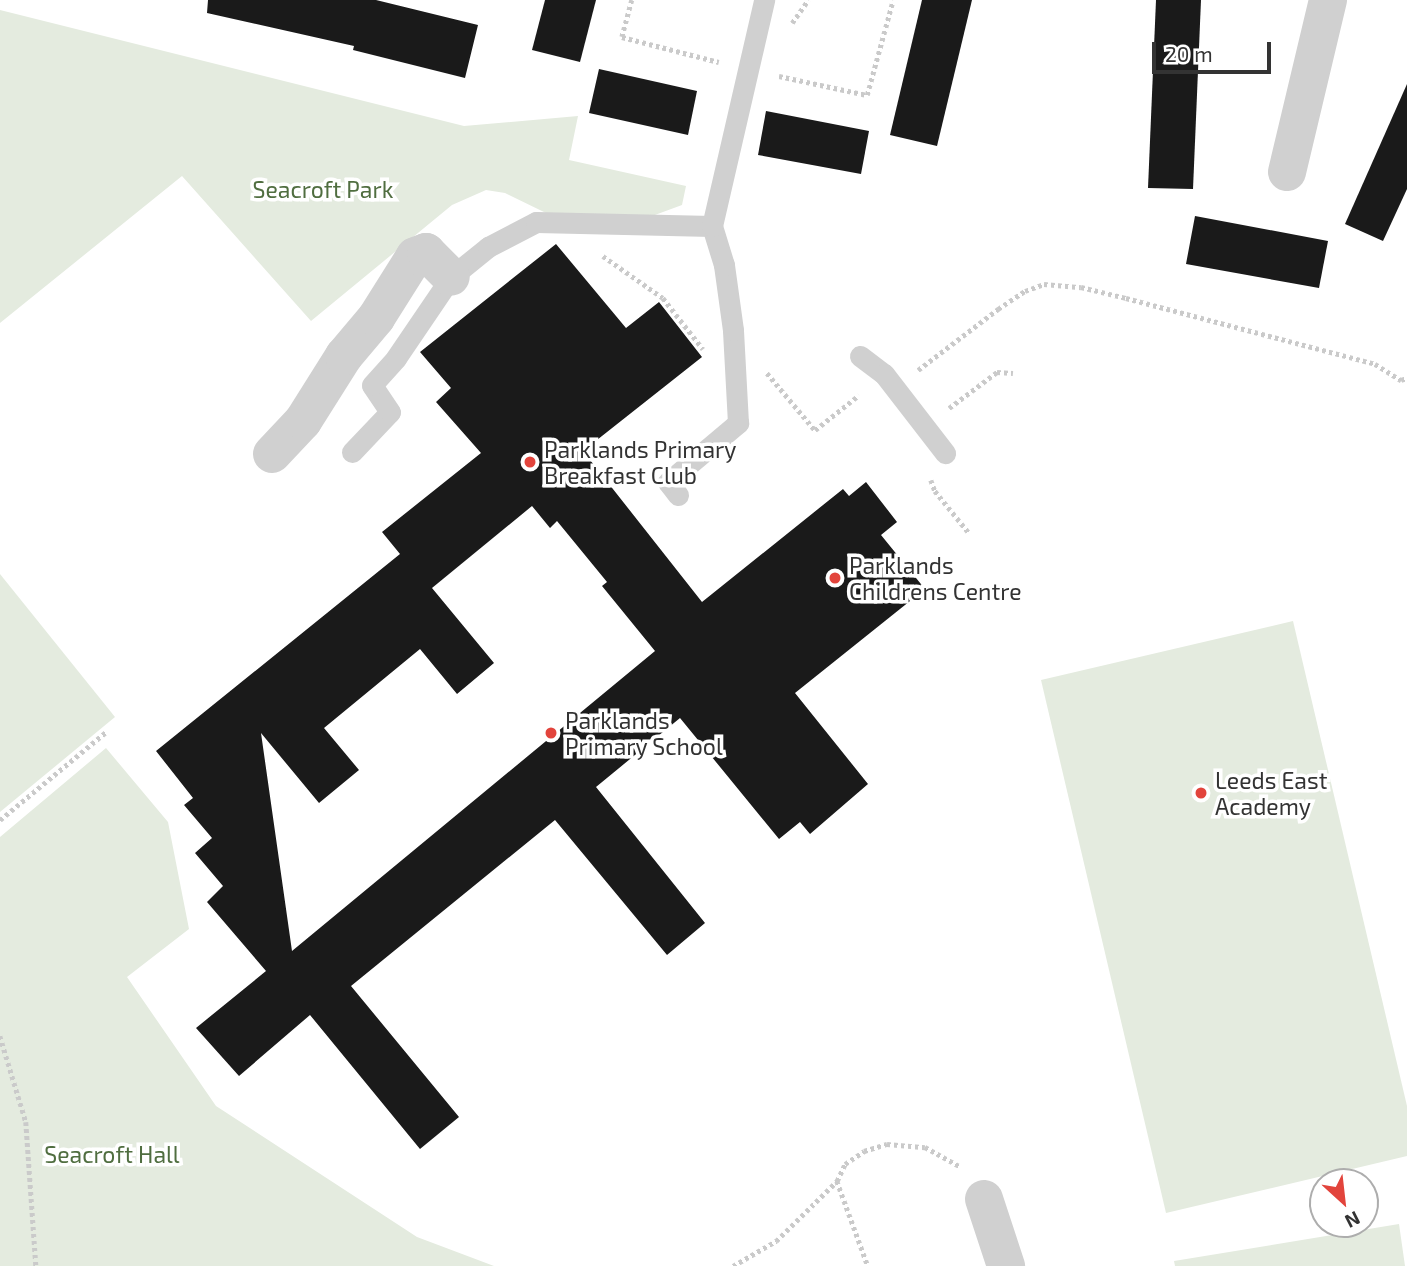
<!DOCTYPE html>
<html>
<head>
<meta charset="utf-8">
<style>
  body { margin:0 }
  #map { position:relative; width:1407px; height:1266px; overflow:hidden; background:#fff; font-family:"Exo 2",sans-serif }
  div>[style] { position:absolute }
  .green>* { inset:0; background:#e4ebdf }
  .building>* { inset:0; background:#1a1a1a }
  .path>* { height:4.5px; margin-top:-2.25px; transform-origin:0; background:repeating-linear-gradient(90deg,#cacaca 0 3.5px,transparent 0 7px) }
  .lane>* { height:21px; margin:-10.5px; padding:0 10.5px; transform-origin:10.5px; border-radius:10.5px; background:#d0d0d0 }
  .street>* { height:38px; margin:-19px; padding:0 19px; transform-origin:19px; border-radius:19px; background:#d0d0d0 }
  .dots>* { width:19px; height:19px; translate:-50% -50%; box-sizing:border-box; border:4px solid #fff; border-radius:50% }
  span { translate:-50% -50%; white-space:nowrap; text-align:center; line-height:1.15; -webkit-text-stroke:7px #fff; paint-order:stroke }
  .park-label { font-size:23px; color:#506e40 }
  .poi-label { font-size:23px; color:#333 }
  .left { translate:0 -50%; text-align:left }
  .north { position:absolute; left:1309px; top:1168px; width:70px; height:70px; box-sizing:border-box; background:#fff; border:2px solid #adadad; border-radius:50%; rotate:153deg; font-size:19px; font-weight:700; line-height:28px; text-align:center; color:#333 }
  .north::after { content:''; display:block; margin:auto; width:24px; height:32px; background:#e2443c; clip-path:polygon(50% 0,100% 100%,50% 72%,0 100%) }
  .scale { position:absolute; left:1152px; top:42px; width:119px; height:32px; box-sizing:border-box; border:4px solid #333; border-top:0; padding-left:9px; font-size:21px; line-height:24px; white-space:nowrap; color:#333; -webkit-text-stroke:5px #fff; paint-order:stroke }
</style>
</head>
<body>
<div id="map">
  <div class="green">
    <i style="clip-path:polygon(0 10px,464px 126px,578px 116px,569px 160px,686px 186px,682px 205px,644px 219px,546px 213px,505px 193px,486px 190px,452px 205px,311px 321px,182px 176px,0 323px)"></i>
    <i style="clip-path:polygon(0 574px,115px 717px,0 812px)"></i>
    <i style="clip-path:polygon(1293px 621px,1407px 1106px,1407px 1156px,1166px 1213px,1041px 680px)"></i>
    <i style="clip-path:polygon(106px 748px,168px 822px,189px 929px,127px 977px,216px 1106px,417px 1237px,494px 1266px,0 1266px,0 837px)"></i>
    <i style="clip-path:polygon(1399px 1224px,1405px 1266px,1175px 1266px,1174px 1261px)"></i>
  </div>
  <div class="building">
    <i style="clip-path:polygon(208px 0,376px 0,478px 25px,465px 78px,353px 50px,354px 46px,207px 13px)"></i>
    <i style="clip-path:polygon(545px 0,596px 0,580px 62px,532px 50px)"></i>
    <i style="clip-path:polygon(922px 0,972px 0,937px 146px,890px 135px)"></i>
    <i style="clip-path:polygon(1156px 0,1201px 0,1193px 189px,1148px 188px)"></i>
    <i style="clip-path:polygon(599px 69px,697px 91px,688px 135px,589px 113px)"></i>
    <i style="clip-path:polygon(1407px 84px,1407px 189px,1383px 241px,1345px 224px)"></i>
    <i style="clip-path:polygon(766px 111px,869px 131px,861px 174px,758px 155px)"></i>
    <i style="clip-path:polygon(1195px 216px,1328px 241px,1319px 288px,1186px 264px)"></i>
    <i style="clip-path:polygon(evenodd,556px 244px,626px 328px,659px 302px,702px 357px,583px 451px,702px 602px,843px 489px,849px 496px,866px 482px,897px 522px,881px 535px,925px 589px,795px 693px,868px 784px,810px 834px,800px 822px,779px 839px,680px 718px,596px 787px,705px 923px,667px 955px,555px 820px,351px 986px,459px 1117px,420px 1149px,310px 1015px,239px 1076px,196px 1028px,266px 971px,207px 902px,223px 886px,195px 853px,212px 838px,184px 805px,193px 798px,156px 751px,400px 554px,382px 532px,481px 453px,436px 402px,451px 388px,420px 352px,556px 244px,532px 506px,550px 528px,557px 521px,607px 582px,602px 586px,655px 651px,292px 951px,261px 733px,319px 803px,359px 770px,324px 728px,420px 649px,457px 694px,494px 663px,432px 588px,532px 506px)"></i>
  </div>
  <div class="path">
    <i style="left:632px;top:0;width:38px;rotate:105deg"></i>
    <i style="left:622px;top:37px;width:100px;rotate:14.5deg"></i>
    <i style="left:792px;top:23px;width:28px;rotate:-55deg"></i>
    <i style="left:779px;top:76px;width:90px;rotate:12.2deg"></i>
    <i style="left:867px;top:95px;width:98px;rotate:-74.7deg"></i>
    <i style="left:603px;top:256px;width:73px;rotate:35deg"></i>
    <i style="left:663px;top:298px;width:65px;rotate:51.9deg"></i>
    <i style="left:918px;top:370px;width:101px;rotate:-37.3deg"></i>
    <i style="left:998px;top:309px;width:32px;rotate:-34deg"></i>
    <i style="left:1025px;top:291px;width:20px;rotate:-20deg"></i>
    <i style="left:1044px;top:284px;width:37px;rotate:5deg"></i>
    <i style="left:1081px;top:287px;width:46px;rotate:13.7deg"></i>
    <i style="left:1126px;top:298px;width:258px;rotate:14.8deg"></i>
    <i style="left:1375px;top:364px;width:31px;rotate:32deg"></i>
    <i style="left:1401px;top:380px;width:6px;rotate:-18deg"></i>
    <i style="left:767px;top:373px;width:75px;rotate:49.9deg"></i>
    <i style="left:815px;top:430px;width:56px;rotate:-38.5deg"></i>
    <i style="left:949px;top:408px;width:60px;rotate:-36.9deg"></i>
    <i style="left:997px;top:372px;width:16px;rotate:4deg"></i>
    <i style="left:931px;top:480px;width:12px;rotate:70deg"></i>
    <i style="left:935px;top:491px;width:55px;rotate:50.9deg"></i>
    <i style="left:0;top:820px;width:138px;rotate:-39.7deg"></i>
    <i style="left:0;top:1036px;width:90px;rotate:73.2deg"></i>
    <i style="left:26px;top:1122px;width:144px;rotate:86deg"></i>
    <i style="left:837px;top:1181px;width:90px;rotate:70deg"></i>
    <i style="left:733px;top:1266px;width:50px;rotate:-30.2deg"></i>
    <i style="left:776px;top:1241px;width:86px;rotate:-44.5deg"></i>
    <i style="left:837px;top:1181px;width:19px;rotate:-65deg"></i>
    <i style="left:845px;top:1164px;width:23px;rotate:-34deg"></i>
    <i style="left:864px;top:1151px;width:24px;rotate:-17deg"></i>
    <i style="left:887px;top:1144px;width:38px;rotate:5deg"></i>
    <i style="left:925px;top:1147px;width:41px;rotate:29.1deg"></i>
  </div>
  <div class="lane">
    <i style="left:860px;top:356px;width:30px;rotate:37deg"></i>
    <i style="left:884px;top:374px;width:100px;rotate:52.3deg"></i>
    <i style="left:352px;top:452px;width:55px;rotate:-46.5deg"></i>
    <i style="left:390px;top:412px;width:32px;rotate:-124deg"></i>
    <i style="left:372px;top:385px;width:36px;rotate:-48deg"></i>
    <i style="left:396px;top:358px;width:98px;rotate:-55.8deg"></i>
    <i style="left:451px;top:277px;width:48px;rotate:-39deg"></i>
    <i style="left:488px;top:247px;width:54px;rotate:-27.5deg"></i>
    <i style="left:536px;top:222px;width:176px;rotate:1.3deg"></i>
    <i style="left:678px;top:495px;width:16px;rotate:-128deg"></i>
    <i style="left:668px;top:482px;width:92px;rotate:-40.1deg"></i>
    <i style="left:738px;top:423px;width:93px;rotate:-93.1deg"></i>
    <i style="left:733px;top:330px;width:66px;rotate:-97.9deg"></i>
    <i style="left:724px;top:265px;width:41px;rotate:-107.1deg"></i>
    <i style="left:712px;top:226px;width:232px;rotate:-77deg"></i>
  </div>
  <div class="street">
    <i style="left:1287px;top:172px;width:177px;rotate:-76.6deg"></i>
    <i style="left:272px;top:454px;width:45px;rotate:-46.8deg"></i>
    <i style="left:303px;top:421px;width:77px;rotate:-57.8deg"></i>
    <i style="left:344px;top:356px;width:50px;rotate:-49.9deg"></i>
    <i style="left:376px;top:318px;width:73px;rotate:-57.8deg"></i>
    <i style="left:415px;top:256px;width:12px;rotate:-20deg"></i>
    <i style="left:426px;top:252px;width:35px;rotate:45deg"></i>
    <i style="left:984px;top:1199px;width:71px;rotate:71.8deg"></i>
  </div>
  <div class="dots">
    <i style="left:530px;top:462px;background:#e2443c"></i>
    <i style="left:835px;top:578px;background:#e2443c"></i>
    <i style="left:551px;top:733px;background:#e2443c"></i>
    <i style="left:1201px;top:793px;background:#e2443c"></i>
  </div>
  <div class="park-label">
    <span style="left:323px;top:189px">Seacroft Park</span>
    <span style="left:112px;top:1154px">Seacroft Hall</span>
  </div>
  <div class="poi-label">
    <span class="left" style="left:544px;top:462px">Parklands Primary<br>Breakfast Club</span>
    <span class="left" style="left:849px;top:578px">Parklands<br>Childrens Centre</span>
    <span class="left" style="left:565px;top:733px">Parklands<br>Primary School</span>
    <span class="left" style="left:1215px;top:793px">Leeds East<br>Academy</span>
  </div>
  <div class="north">N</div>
  <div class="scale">20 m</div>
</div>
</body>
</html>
